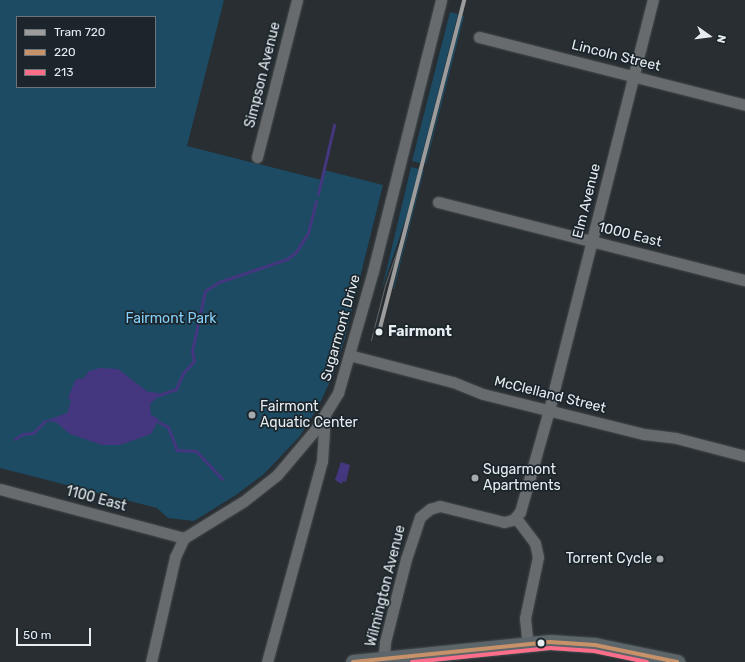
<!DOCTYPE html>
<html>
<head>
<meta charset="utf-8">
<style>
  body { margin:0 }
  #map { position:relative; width:745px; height:662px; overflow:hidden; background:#282e32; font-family:Rubik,sans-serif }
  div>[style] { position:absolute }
  .green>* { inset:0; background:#1c4b63 }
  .water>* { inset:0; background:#443780 }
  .stream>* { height:3px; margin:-1.5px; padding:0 1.5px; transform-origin:1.5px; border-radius:1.5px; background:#443780 }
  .roads { filter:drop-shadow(0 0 1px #444a4d) drop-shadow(0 0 1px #444a4d) }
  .street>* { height:11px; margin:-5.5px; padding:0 5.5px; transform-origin:5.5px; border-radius:5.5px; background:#676b6e }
  .secondary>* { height:15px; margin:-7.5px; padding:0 7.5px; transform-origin:7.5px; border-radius:7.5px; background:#5c6569 }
  .tram>* { height:1px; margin:-0.5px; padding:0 0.5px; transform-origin:0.5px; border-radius:0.5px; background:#636669 }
  .bus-1>* { height:4px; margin:-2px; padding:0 2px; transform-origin:2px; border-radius:2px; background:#c7916a }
  .bus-2>* { height:4px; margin:-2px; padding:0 2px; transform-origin:2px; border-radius:2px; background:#fb6d88 }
  .tram-1>* { height:4px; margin:-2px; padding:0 2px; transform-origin:2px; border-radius:2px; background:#9c9c9c }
  .dots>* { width:11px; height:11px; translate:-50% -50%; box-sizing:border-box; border:2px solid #1b252b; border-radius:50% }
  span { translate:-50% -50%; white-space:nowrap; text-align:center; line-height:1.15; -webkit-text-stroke:3.5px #1b252b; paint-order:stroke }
  .street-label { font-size:14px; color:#e6edf1 }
  .park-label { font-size:14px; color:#85d0f9 }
  .stop-label { font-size:14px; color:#e6edf1; font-weight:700 }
  .left { translate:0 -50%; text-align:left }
  .poi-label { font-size:14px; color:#e6edf1 }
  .right { translate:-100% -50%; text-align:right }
  .legend { position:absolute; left:16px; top:16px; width:140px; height:72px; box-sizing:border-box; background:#1b252b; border:1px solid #6c757a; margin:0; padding:5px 7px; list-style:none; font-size:12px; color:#e6edf1 }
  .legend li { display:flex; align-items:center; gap:8px; height:20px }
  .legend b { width:20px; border:1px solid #6c757a }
  .north { position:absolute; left:689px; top:16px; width:40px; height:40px; -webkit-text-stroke:3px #1b252b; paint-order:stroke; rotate:104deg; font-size:11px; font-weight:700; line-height:16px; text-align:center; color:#e6edf1 }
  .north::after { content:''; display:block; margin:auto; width:14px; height:18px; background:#e6edf1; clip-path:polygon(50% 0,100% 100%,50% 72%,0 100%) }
  .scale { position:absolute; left:16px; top:628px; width:75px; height:18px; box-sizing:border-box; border:2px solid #e6edf1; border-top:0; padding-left:5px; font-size:12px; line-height:14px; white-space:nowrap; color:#e6edf1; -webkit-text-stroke:3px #1b252b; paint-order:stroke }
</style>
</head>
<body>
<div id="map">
  <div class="green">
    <i style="clip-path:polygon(evenodd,0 0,224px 0,187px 146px,322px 180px,324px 170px,383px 185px,345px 338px,334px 373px,318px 407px,300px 436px,264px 474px,236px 495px,194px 521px,168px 518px,157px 508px,0 468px,0 0,17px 17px,155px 17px,155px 87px,17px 87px,17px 17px)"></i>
    <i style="clip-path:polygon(450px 12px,458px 14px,420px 163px,412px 161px)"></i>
    <i style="clip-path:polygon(462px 16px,464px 16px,426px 164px,425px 164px)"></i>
    <i style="clip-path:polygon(411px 167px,419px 169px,406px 218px,382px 289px)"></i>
    <i style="clip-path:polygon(423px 170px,424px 170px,394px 289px,393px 289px)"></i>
  </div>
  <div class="water">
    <i style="clip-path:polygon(100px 368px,118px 369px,148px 392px,159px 393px,159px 396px,150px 404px,151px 415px,159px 419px,151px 434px,120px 445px,102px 445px,70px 434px,56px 422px,45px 421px,67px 413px,71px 401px,68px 398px,75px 381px,79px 378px,83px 379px,89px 371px)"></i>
    <i style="clip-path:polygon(341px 462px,350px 465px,346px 482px,343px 481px,342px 484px,335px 480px)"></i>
  </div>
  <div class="stream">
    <i style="left:318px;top:194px;width:71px;rotate:-76.9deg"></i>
    <i style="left:159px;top:395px;width:18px;rotate:-19deg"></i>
    <i style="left:176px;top:389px;width:17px;rotate:-66deg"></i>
    <i style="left:183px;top:373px;width:16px;rotate:-47deg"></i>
    <i style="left:194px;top:361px;width:10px;rotate:-101deg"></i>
    <i style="left:192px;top:351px;width:61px;rotate:-77.8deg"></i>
    <i style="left:205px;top:291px;width:17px;rotate:-33deg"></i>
    <i style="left:219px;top:282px;width:72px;rotate:-18.7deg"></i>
    <i style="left:287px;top:259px;width:11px;rotate:-38deg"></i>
    <i style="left:296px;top:252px;width:22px;rotate:-58deg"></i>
    <i style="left:308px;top:233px;width:33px;rotate:-76deg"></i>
    <i style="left:159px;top:422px;width:10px;rotate:29deg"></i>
    <i style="left:168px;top:427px;width:25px;rotate:69deg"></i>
    <i style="left:177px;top:450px;width:19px;rotate:3deg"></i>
    <i style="left:196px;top:451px;width:38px;rotate:47deg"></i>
    <i style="left:15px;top:439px;width:9px;rotate:-32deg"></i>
    <i style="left:23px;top:434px;width:10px;rotate:-6deg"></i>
    <i style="left:33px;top:433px;width:17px;rotate:-45deg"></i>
  </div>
  <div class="roads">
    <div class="street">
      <i style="left:479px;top:37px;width:275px;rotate:14.3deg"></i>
      <i style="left:257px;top:157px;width:162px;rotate:-75.7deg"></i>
      <i style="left:438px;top:202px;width:317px;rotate:14.3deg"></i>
      <i style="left:349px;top:355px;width:107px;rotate:14.6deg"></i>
      <i style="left:453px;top:382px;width:32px;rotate:22deg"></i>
      <i style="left:483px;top:394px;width:166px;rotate:14deg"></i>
      <i style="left:644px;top:434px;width:32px;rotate:7deg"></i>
      <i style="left:676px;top:438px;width:71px;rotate:14.6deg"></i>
      <i style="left:0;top:489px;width:190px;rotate:14.9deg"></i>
      <i style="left:516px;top:518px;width:31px;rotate:53deg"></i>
      <i style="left:535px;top:543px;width:14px;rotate:78deg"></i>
      <i style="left:538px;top:557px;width:62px;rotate:102deg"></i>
      <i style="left:525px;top:618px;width:27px;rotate:84deg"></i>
      <i style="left:151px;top:662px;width:108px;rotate:-77.1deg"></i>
      <i style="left:175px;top:557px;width:21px;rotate:-65deg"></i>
      <i style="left:184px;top:538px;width:70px;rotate:-31.7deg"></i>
      <i style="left:244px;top:501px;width:42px;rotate:-38.2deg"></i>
      <i style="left:277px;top:475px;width:59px;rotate:-49.8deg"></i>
      <i style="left:315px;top:430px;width:44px;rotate:-58.1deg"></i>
      <i style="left:338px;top:393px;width:127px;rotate:-74deg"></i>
      <i style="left:373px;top:271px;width:279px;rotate:-75.9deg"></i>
      <i style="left:267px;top:662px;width:208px;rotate:-74.7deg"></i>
      <i style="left:322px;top:461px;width:45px;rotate:-86.2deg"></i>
      <i style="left:383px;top:662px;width:20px;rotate:-84deg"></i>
      <i style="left:385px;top:642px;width:86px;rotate:-75.8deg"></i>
      <i style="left:406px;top:559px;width:44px;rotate:-71.6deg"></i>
      <i style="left:420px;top:517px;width:13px;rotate:-39deg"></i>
      <i style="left:430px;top:509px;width:10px;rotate:-17deg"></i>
      <i style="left:440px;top:506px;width:66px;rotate:14deg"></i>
      <i style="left:504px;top:522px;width:9px;rotate:-13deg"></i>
      <i style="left:513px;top:520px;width:11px;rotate:-49deg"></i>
      <i style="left:520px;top:512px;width:106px;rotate:-74.1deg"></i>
      <i style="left:549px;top:410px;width:423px;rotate:-75.8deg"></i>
    </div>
    <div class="secondary">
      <i style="left:353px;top:662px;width:198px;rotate:-5.8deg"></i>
      <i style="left:550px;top:642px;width:45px;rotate:3.8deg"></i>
      <i style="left:595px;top:645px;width:84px;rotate:11.7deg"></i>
    </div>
  </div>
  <div class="tram">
    <i style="left:371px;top:340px;width:57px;rotate:-75.7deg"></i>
    <i style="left:385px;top:285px;width:72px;rotate:-70.6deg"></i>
  </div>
  <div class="bus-1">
    <i style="left:353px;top:662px;width:198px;rotate:-5.8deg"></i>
    <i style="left:550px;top:642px;width:45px;rotate:3.8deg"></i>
    <i style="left:595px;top:645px;width:84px;rotate:11.7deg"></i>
  </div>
  <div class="bus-2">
    <i style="left:412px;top:662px;width:139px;rotate:-5.8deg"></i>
    <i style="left:550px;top:648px;width:44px;rotate:3.9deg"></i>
    <i style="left:594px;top:651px;width:54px;rotate:11.7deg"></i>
  </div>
  <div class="tram-1">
    <i style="left:379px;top:332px;width:343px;rotate:-75.6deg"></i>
  </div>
  <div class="dots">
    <i style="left:379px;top:332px;background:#e6edf1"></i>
    <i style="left:252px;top:415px;background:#a4aaae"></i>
    <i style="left:475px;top:478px;background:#a4aaae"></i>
    <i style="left:660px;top:559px;background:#a4aaae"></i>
    <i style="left:541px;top:643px;background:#e6edf1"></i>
  </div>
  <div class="street-label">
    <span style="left:616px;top:56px;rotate:14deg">Lincoln Street</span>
    <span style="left:263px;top:75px;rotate:-76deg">Simpson Avenue</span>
    <span style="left:587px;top:201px;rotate:-76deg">Elm Avenue</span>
    <span style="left:630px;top:235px;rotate:14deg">1000 East</span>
    <span style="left:341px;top:328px;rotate:-74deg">Sugarmont Drive</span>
    <span style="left:550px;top:395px;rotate:14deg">McClelland Street</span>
    <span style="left:96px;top:499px;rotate:15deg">1100 East</span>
    <span style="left:386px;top:586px;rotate:-76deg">Wilmington Avenue</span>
  </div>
  <div class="park-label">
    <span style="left:171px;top:319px">Fairmont Park</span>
  </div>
  <div class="stop-label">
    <span class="left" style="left:388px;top:332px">Fairmont</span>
  </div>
  <div class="poi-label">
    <span class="left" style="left:260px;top:415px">Fairmont<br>Aquatic Center</span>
    <span class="left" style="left:483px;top:478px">Sugarmont<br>Apartments</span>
    <span class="right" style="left:652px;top:559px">Torrent Cycle</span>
  </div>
  <ul class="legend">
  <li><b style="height:5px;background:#9c9c9c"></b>Tram 720</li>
  <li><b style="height:5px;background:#c7916a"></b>220</li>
  <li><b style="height:5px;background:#fb6d88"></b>213</li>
  </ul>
  <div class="north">N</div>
  <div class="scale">50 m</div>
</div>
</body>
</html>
